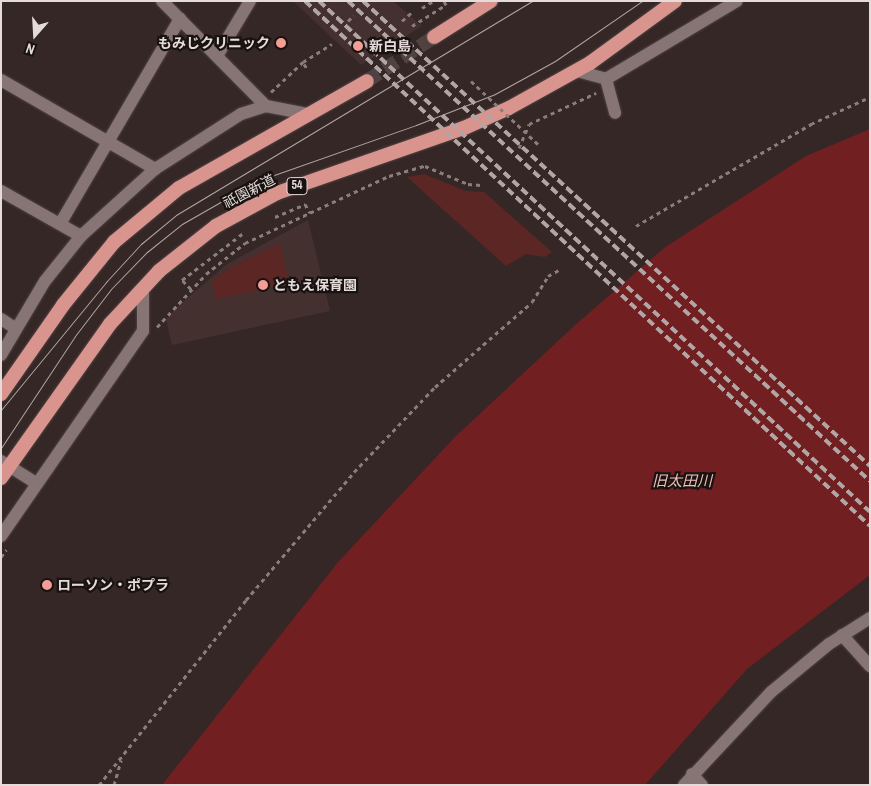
<!DOCTYPE html>
<html>
<head>
<meta charset="utf-8">
<style>
  body { margin:0 }
  #map { position:relative; width:871px; height:786px; overflow:hidden; background:#352726; font-family:"Archivo Narrow","Noto Sans JP",sans-serif }
  div>[style] { position:absolute }
  .built>* { inset:0; background:#44302e }
  .green>* { inset:0; background:#5b2624 }
  .water>* { inset:0; background:#711f20 }
  .trunk-tunnel>* { height:14px; margin-top:-7px; transform-origin:0; background:repeating-linear-gradient(90deg,#4f4241 0 14px,transparent 0 21px) }
  .path>* { height:3px; margin-top:-1.5px; transform-origin:0; background:repeating-linear-gradient(90deg,#897e7d 0 4px,transparent 0 8px) }
  .roads { filter:drop-shadow(0 0 1px #504544) drop-shadow(0 0 1px #504544) }
  .minor>* { height:12px; margin:-6px; padding:0 6px; transform-origin:6px; border-radius:6px; background:#867574 }
  .tertiary>* { height:12px; margin:-6px; padding:0 6px; transform-origin:6px; border-radius:6px; background:#867574 }
  .trunk>* { height:14px; margin:-7px; padding:0 7px; transform-origin:7px; border-radius:7px; background:#da948e }
  .tram>* { height:1px; margin:-0.5px; padding:0 0.5px; transform-origin:0.5px; border-radius:0.5px; background:#b1a6a5 }
  .rail>* { height:4px; margin-top:-2px; transform-origin:0; background:repeating-linear-gradient(90deg,#b1a6a5 0 8px,transparent 0 12px) }
  .path-bridge>* { height:3px; margin-top:-1.5px; transform-origin:0; background:repeating-linear-gradient(90deg,#897e7d 0 4px,transparent 0 8px) }
  .dots>* { width:14px; height:14px; translate:-50% -50%; box-sizing:border-box; border:2px solid #181211; border-radius:50% }
  span { translate:-50% -50%; white-space:nowrap; text-align:center; line-height:1.15; -webkit-text-stroke:4.5px #181211; paint-order:stroke }
  .shield-label span { padding:1px 4px; background:#181211; border:1px solid; border-radius:4px; -webkit-text-stroke-width:0 }
  .shield-label { font-size:12px; color:#e4dbda; font-weight:700 }
  .poi-label { font-size:14px; color:#e4dbda; font-weight:700 }
  .right { translate:-100% -50%; text-align:right }
  .left { translate:0 -50%; text-align:left }
  .street-label { font-size:14px; color:#e4dbda }
  .water-label { font-size:15px; color:#efbdb9; font-style:italic }
  .frame { position:absolute; inset:0; border:2px solid #e4dbda; pointer-events:none }
  .north { position:absolute; left:10px; top:10px; width:50px; height:50px; -webkit-text-stroke:4px #181211; paint-order:stroke; rotate:199deg; font-size:14px; font-weight:700; line-height:20px; text-align:center; color:#e4dbda }
  .north::after { content:''; display:block; margin:auto; width:18px; height:22px; background:#e4dbda; clip-path:polygon(50% 0,100% 100%,50% 72%,0 100%) }
</style>
</head>
<body>
<div id="map">
  <div class="built">
    <i style="clip-path:polygon(293px 1px,393px 1px,422px 26px,361px 65px)"></i>
    <i style="clip-path:polygon(308px 220px,330px 311px,172px 345px,166px 319px,177px 307px,227px 264px)"></i>
  </div>
  <div class="green">
    <i style="clip-path:polygon(424px 174px,466px 191px,484px 192px,552px 252px,545px 257px,526px 254px,506px 266px,407px 177px)"></i>
    <i style="clip-path:polygon(280px 243px,289px 284px,216px 299px,212px 281px,229px 268px)"></i>
  </div>
  <div class="water">
    <i style="clip-path:polygon(870px 129px,870px 575px,747px 669px,645px 785px,162px 785px,339px 561px,455px 437px,574px 326px,664px 248px,806px 156px)"></i>
  </div>
  <div class="trunk-tunnel">
    <i style="left:367px;top:81px;width:80px;rotate:-33.3deg"></i>
  </div>
  <div class="path">
    <i style="left:422px;top:8px;width:13px;rotate:-32deg"></i>
    <i style="left:348px;top:21px;width:8px;rotate:-45deg"></i>
    <i style="left:402px;top:21px;width:13px;rotate:-42deg"></i>
    <i style="left:412px;top:26px;width:40px;rotate:-32deg"></i>
    <i style="left:446px;top:5px;width:4px;rotate:-117deg"></i>
    <i style="left:304px;top:64px;width:7px;rotate:56deg"></i>
    <i style="left:271px;top:92px;width:44px;rotate:-43.2deg"></i>
    <i style="left:303px;top:62px;width:34px;rotate:-32deg"></i>
    <i style="left:519px;top:148px;width:26px;rotate:-67deg"></i>
    <i style="left:529px;top:124px;width:74px;rotate:-24.8deg"></i>
    <i style="left:275px;top:217px;width:33px;rotate:-23deg"></i>
    <i style="left:305px;top:204px;width:10px;rotate:61deg"></i>
    <i style="left:636px;top:226px;width:203px;rotate:-30.2deg"></i>
    <i style="left:811px;top:124px;width:65px;rotate:-24.6deg"></i>
    <i style="left:191px;top:289px;width:13px;rotate:-135deg"></i>
    <i style="left:182px;top:280px;width:76px;rotate:-37.5deg"></i>
    <i style="left:157px;top:327px;width:72px;rotate:-47.2deg"></i>
    <i style="left:206px;top:274px;width:50px;rotate:-38.5deg"></i>
    <i style="left:245px;top:243px;width:159px;rotate:-25deg"></i>
    <i style="left:389px;top:176px;width:37px;rotate:-16deg"></i>
    <i style="left:425px;top:166px;width:47px;rotate:22.7deg"></i>
    <i style="left:468px;top:184px;width:13px;rotate:4deg"></i>
    <i style="left:1px;top:557px;width:9px;rotate:-54deg"></i>
    <i style="left:99px;top:785px;width:236px;rotate:-51.5deg"></i>
    <i style="left:246px;top:600px;width:167px;rotate:-49.8deg"></i>
    <i style="left:354px;top:472px;width:117px;rotate:-46.4deg"></i>
    <i style="left:435px;top:387px;width:129px;rotate:-41.2deg"></i>
    <i style="left:532px;top:302px;width:31px;rotate:-58deg"></i>
    <i style="left:548px;top:276px;width:13px;rotate:-29deg"></i>
    <i style="left:114px;top:785px;width:26px;rotate:-74deg"></i>
  </div>
  <div class="roads">
    <div class="minor">
      <i style="left:217px;top:56px;width:64px;rotate:-59deg"></i>
      <i style="left:577px;top:71px;width:30px;rotate:15deg"></i>
      <i style="left:606px;top:79px;width:152px;rotate:-30.8deg"></i>
      <i style="left:606px;top:79px;width:35px;rotate:75deg"></i>
      <i style="left:1px;top:191px;width:92px;rotate:29.4deg"></i>
      <i style="left:60px;top:224px;width:238px;rotate:-59.7deg"></i>
      <i style="left:1px;top:319px;width:17px;rotate:33deg"></i>
      <i style="left:1px;top:355px;width:86px;rotate:-59.3deg"></i>
      <i style="left:45px;top:281px;width:58px;rotate:-51.3deg"></i>
      <i style="left:81px;top:236px;width:100px;rotate:-42.2deg"></i>
      <i style="left:155px;top:169px;width:102px;rotate:-32.6deg"></i>
      <i style="left:241px;top:114px;width:26px;rotate:-18deg"></i>
      <i style="left:266px;top:106px;width:42px;rotate:11deg"></i>
      <i style="left:1px;top:461px;width:41px;rotate:32.2deg"></i>
      <i style="left:1px;top:536px;width:249px;rotate:-55.3deg"></i>
      <i style="left:143px;top:331px;width:43px;rotate:-90deg"></i>
      <i style="left:692px;top:774px;width:15px;rotate:48deg"></i>
    </div>
    <div class="tertiary">
      <i style="left:162px;top:1px;width:148px;rotate:45.3deg"></i>
      <i style="left:1px;top:80px;width:178px;rotate:30deg"></i>
      <i style="left:842px;top:635px;width:42px;rotate:47.9deg"></i>
      <i style="left:684px;top:785px;width:127px;rotate:-46.9deg"></i>
      <i style="left:771px;top:692px;width:75px;rotate:-39.6deg"></i>
      <i style="left:829px;top:644px;width:49px;rotate:-32.4deg"></i>
    </div>
    <div class="trunk">
      <i style="left:434px;top:37px;width:67px;rotate:-32.3deg"></i>
      <i style="left:1px;top:394px;width:108px;rotate:-55.1deg"></i>
      <i style="left:63px;top:305px;width:81px;rotate:-51deg"></i>
      <i style="left:114px;top:242px;width:85px;rotate:-39.7deg"></i>
      <i style="left:179px;top:188px;width:216px;rotate:-29.6deg"></i>
      <i style="left:1px;top:478px;width:189px;rotate:-54.7deg"></i>
      <i style="left:110px;top:324px;width:72px;rotate:-47.2deg"></i>
      <i style="left:159px;top:271px;width:73px;rotate:-38.3deg"></i>
      <i style="left:216px;top:226px;width:69px;rotate:-28.4deg"></i>
      <i style="left:277px;top:193px;width:198px;rotate:-19.2deg"></i>
      <i style="left:464px;top:128px;width:49px;rotate:-24deg"></i>
      <i style="left:509px;top:108px;width:93px;rotate:-29.1deg"></i>
      <i style="left:590px;top:63px;width:105px;rotate:-36.1deg"></i>
    </div>
  </div>
  <div class="tram">
    <i style="left:1px;top:410px;width:166px;rotate:-50.6deg"></i>
    <i style="left:106px;top:282px;width:52px;rotate:-47.4deg"></i>
    <i style="left:141px;top:244px;width:45px;rotate:-39.6deg"></i>
    <i style="left:176px;top:215px;width:415px;rotate:-31deg"></i>
    <i style="left:1px;top:448px;width:134px;rotate:-56.5deg"></i>
    <i style="left:75px;top:336px;width:59px;rotate:-52.5deg"></i>
    <i style="left:111px;top:289px;width:52px;rotate:-45.8deg"></i>
    <i style="left:147px;top:252px;width:45px;rotate:-38.7deg"></i>
    <i style="left:182px;top:224px;width:86px;rotate:-29.8deg"></i>
    <i style="left:257px;top:181px;width:169px;rotate:-19.4deg"></i>
    <i style="left:416px;top:125px;width:85px;rotate:-21.4deg"></i>
    <i style="left:495px;top:94px;width:68px;rotate:-28.8deg"></i>
    <i style="left:555px;top:61px;width:106px;rotate:-34.6deg"></i>
  </div>
  <div class="rail">
    <i style="left:305px;top:1px;width:771px;rotate:42.9deg"></i>
    <i style="left:319px;top:1px;width:751px;rotate:42.84deg"></i>
    <i style="left:348px;top:1px;width:709px;rotate:42.6deg"></i>
    <i style="left:363px;top:1px;width:688px;rotate:42.53deg"></i>
  </div>
  <div class="path-bridge">
    <i style="left:471px;top:81px;width:96px;rotate:43.3deg"></i>
  </div>
  <div class="dots">
    <i style="left:281px;top:43px;background:#f59c95"></i>
    <i style="left:358px;top:46px;background:#f59c95"></i>
    <i style="left:263px;top:285px;background:#f59c95"></i>
    <i style="left:47px;top:585px;background:#f59c95"></i>
  </div>
  <div class="shield-label">
    <span style="left:297px;top:186px">54</span>
  </div>
  <div class="poi-label">
    <span class="right" style="left:270px;top:43px">もみじクリニック</span>
    <span class="left" style="left:369px;top:46px">新白島</span>
    <span class="left" style="left:273px;top:285px">ともえ保育園</span>
    <span class="left" style="left:57px;top:585px">ローソン・ポプラ</span>
  </div>
  <div class="street-label">
    <span style="left:249px;top:191px;rotate:-27deg">祇園新道</span>
  </div>
  <div class="water-label">
    <span style="left:682px;top:481px">旧太田川</span>
  </div>
  <div class="frame"></div>
  <div class="north">N</div>
</div>
</body>
</html>
